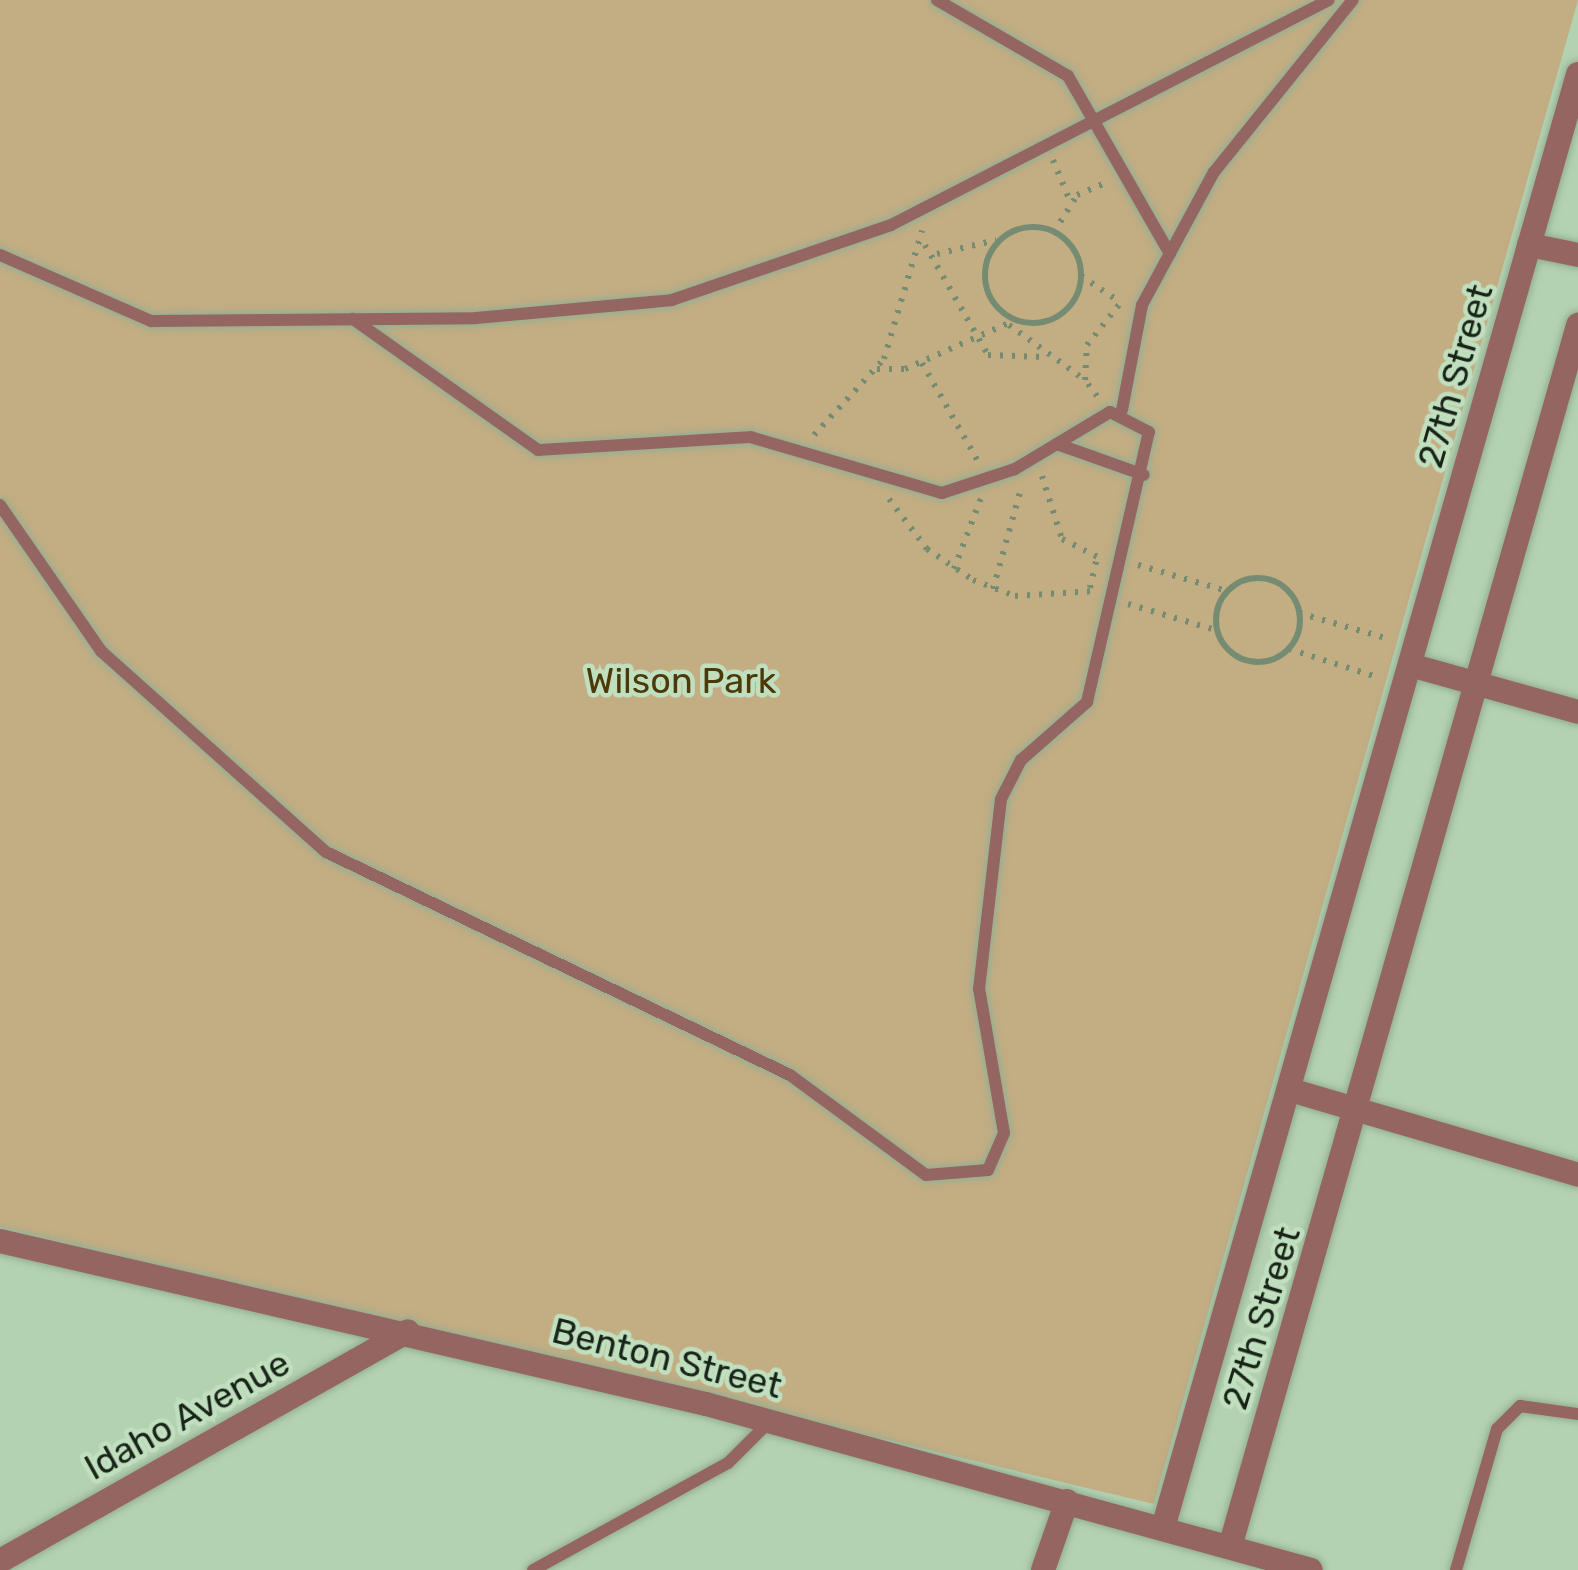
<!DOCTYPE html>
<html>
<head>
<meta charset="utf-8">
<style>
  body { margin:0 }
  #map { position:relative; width:1578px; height:1570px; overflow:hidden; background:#b3d2b1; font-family:Rubik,sans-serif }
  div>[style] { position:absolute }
  .green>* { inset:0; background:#c3ad83 }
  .path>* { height:6px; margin-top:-3px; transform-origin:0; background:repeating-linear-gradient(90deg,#758c73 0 3px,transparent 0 12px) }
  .path>.ring { margin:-3px; padding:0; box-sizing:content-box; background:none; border:6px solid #758c73; border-radius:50% }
  .roads { filter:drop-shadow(0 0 3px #94af92) drop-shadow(0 0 3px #94af92) }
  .lane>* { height:12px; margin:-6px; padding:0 6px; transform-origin:6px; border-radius:6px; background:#956562 }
  .street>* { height:24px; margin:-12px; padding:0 12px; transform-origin:12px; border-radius:12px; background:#956562 }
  span { translate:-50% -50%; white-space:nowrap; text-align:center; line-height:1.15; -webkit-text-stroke:9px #c0dfbe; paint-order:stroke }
  .street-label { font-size:36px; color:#192418 }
  .park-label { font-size:36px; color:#4c3809 }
</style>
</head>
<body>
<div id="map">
  <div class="green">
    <i style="clip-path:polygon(0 0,1578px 0,1154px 1504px,0 1227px)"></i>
  </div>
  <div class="path">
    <i style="left:1053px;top:160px;width:44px;rotate:67.5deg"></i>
    <i class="ring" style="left:985px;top:227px;width:90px;height:90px"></i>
    <i style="left:1054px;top:232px;width:44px;rotate:-58.1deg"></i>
    <i style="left:1077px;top:195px;width:36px;rotate:-23deg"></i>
    <i style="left:925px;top:245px;width:127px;rotate:60.2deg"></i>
    <i style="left:988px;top:355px;width:55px;rotate:2.1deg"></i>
    <i style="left:937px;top:254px;width:61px;rotate:-13.3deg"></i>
    <i style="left:1081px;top:276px;width:47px;rotate:33.7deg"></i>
    <i style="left:1009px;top:325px;width:94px;rotate:35.9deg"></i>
    <i style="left:922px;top:363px;width:113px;rotate:60.3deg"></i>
    <i style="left:877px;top:369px;width:28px"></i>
    <i style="left:905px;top:369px;width:120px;rotate:-24deg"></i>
    <i style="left:1097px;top:396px;width:20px;rotate:-127deg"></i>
    <i style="left:1085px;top:380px;width:35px;rotate:-87deg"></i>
    <i style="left:1087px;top:345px;width:56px;rotate:-51.5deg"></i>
    <i style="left:814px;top:435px;width:103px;rotate:-47.4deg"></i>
    <i style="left:884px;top:359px;width:134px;rotate:-73.5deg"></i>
    <i style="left:1042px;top:476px;width:66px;rotate:72.4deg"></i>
    <i style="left:1062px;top:539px;width:45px;rotate:26.6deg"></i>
    <i style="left:889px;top:499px;width:63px;rotate:52.8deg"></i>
    <i style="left:927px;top:549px;width:55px;rotate:34deg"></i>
    <i style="left:973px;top:580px;width:45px;rotate:20.9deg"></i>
    <i style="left:1015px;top:596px;width:79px;rotate:-3.6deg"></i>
    <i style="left:1138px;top:565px;width:93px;rotate:16.3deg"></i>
    <i style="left:954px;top:569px;width:76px;rotate:-69.2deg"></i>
    <i class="ring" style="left:1216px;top:578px;width:78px;height:78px"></i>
    <i style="left:1090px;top:588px;width:31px;rotate:-77deg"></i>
    <i style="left:993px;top:589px;width:104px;rotate:-74.4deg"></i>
    <i style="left:1128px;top:604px;width:92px;rotate:16.5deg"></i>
    <i style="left:1299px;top:613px;width:94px;rotate:16.1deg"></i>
    <i style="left:1289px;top:649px;width:92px;rotate:17.7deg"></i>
  </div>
  <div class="roads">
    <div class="lane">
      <i style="left:937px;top:0;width:151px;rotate:30.1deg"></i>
      <i style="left:1068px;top:76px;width:205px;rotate:60.2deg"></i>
      <i style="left:0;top:255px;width:165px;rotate:23.6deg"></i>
      <i style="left:151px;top:321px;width:325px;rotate:-0.5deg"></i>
      <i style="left:476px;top:318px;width:197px;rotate:-5.2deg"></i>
      <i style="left:672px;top:300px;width:231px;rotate:-18.9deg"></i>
      <i style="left:891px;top:225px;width:492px;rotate:-27.2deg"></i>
      <i style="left:1122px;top:410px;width:107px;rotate:-79.2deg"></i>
      <i style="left:1142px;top:305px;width:151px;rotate:-61.6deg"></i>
      <i style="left:1214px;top:172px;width:221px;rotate:-51.1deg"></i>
      <i style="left:1057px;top:444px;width:92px;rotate:19.6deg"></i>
      <i style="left:0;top:505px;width:178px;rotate:55.3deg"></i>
      <i style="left:101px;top:651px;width:302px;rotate:41.8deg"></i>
      <i style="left:326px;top:852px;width:515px;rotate:25.67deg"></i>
      <i style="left:790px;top:1075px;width:169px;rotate:36.3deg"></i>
      <i style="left:926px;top:1175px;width:62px;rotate:-4.6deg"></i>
      <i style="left:988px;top:1170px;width:40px;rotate:-66.6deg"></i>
      <i style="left:1004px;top:1133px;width:146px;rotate:-99.8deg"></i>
      <i style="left:979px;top:989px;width:191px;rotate:-83.4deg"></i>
      <i style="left:1001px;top:799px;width:44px;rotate:-62.9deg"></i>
      <i style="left:1021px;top:760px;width:88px;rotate:-41.3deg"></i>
      <i style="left:1087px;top:702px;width:277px;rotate:-77.1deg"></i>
      <i style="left:1149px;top:432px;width:44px;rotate:-152.9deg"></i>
      <i style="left:1110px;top:412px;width:111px;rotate:149deg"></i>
      <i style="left:1015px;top:469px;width:77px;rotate:161.8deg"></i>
      <i style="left:942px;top:493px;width:199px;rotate:-163.7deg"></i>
      <i style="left:751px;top:437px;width:213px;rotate:176.5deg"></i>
      <i style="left:538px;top:450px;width:227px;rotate:-144.7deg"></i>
      <i style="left:533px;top:1570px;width:222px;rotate:-28.8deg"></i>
      <i style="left:728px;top:1463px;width:58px;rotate:-45deg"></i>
      <i style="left:1456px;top:1570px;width:147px;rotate:-73.8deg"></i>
      <i style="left:1497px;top:1429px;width:33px;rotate:-45deg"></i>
      <i style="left:1520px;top:1406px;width:59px;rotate:7.9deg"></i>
    </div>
    <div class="street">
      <i style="left:1529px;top:245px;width:50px;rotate:11.5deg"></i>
      <i style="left:1410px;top:665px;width:174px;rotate:15.6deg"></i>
      <i style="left:1290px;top:1090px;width:300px;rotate:16.4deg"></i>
      <i style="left:0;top:1241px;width:725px;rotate:13deg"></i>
      <i style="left:706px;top:1404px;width:627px;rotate:15.34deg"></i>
      <i style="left:1163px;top:1528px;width:1512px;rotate:-74.07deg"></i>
      <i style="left:1230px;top:1547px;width:1271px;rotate:-74.1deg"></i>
      <i style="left:0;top:1561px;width:468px;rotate:-29.4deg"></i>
      <i style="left:1043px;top:1570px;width:73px;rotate:-70.8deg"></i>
    </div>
  </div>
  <div class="street-label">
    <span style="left:1455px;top:376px;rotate:-74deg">27th Street</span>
    <span style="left:1261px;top:1318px;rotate:-73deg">27th Street</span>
    <span style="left:667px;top:1358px;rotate:14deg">Benton Street</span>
    <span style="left:187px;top:1415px;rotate:-29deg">Idaho Avenue</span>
  </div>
  <div class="park-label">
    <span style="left:681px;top:681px">Wilson Park</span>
  </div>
</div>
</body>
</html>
